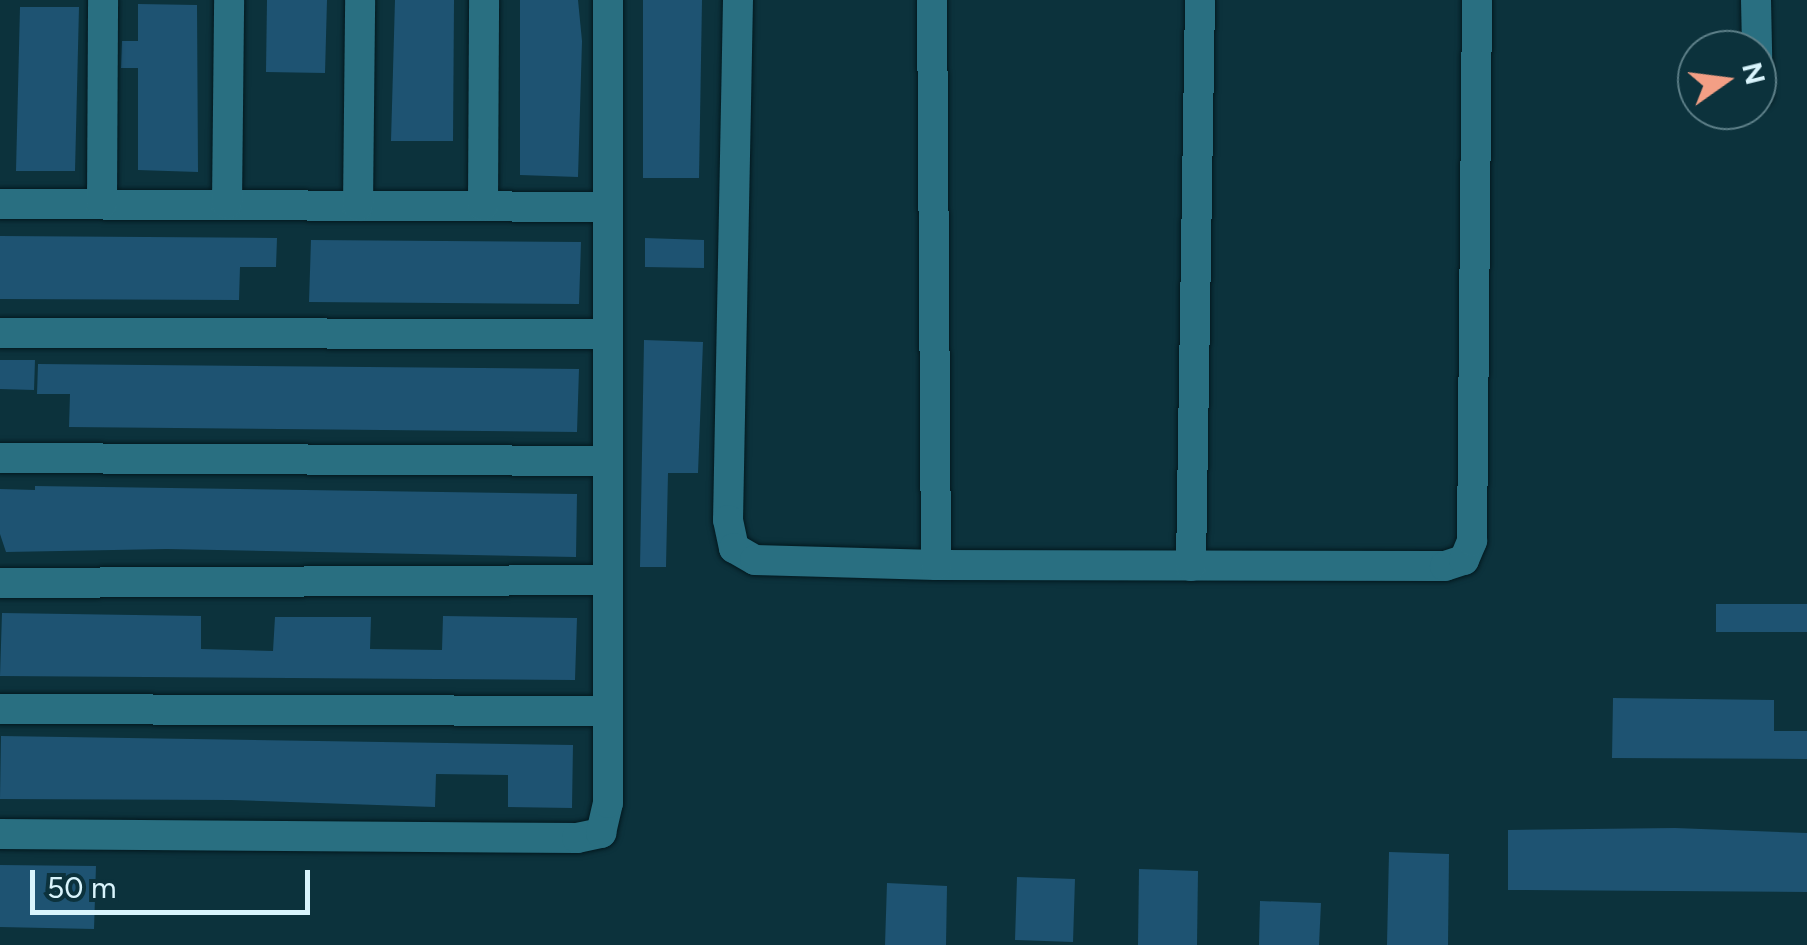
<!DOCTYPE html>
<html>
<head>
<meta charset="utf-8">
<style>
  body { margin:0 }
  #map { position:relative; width:1807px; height:945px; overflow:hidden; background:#0c323c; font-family:Figtree,sans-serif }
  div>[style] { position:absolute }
  .building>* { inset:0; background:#1e5372 }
  .roads { filter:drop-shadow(0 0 2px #03181e) drop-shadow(0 0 2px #03181e) }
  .street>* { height:30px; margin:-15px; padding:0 15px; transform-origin:15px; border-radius:15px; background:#296f81 }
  span { translate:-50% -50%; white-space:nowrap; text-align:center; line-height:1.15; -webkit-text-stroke:8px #0c323c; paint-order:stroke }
  .north { position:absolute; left:1677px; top:30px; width:100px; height:100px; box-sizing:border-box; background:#0c323c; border:2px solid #5e8089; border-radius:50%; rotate:76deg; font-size:28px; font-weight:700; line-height:40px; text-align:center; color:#d9f4fc }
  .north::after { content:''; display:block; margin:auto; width:35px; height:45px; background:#f39f85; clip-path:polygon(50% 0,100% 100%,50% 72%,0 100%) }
  .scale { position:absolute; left:30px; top:870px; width:280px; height:45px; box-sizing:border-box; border:5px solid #d9f4fc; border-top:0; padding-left:12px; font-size:30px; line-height:35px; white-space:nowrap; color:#d9f4fc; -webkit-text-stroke:8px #0c323c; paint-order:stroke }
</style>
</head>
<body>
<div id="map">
  <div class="building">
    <i style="clip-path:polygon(267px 0,327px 0,325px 73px,266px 72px)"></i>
    <i style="clip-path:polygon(395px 0,454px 0,453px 141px,391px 141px)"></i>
    <i style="clip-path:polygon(520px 0,578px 0,582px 41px,578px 177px,520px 175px)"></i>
    <i style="clip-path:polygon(643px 0,702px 0,699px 178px,643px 178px)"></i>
    <i style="clip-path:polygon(138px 4px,197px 5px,198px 172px,138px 170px,138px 68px,121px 68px,122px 41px,138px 41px)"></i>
    <i style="clip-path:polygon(20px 7px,79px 7px,75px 171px,16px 171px)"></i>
    <i style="clip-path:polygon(0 236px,277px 238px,276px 267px,240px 267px,239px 300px,0 299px)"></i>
    <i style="clip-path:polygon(645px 238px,704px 240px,704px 268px,645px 267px)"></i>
    <i style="clip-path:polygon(311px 240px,581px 242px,579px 304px,309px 302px)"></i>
    <i style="clip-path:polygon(644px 340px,703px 342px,698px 473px,668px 473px,666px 567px,640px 567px)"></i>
    <i style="clip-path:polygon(0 360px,35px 360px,34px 390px,0 389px)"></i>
    <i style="clip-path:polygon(38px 364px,579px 369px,577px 432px,69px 427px,70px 394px,37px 394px)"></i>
    <i style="clip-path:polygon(35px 486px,577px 494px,576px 557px,167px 549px,6px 552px,0 534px,0 489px,35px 490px)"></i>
    <i style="clip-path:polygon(1716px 604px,1807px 604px,1807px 632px,1716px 632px)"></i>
    <i style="clip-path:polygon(2px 613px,201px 616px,201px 649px,273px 651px,275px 617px,371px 617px,370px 649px,442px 650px,443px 616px,577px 618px,575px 680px,0 676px)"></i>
    <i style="clip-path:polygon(1613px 698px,1774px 700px,1774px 731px,1807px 731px,1807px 759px,1612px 758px)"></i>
    <i style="clip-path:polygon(1px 736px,573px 745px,572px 808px,508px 807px,508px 775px,436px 774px,435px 807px,231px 800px,0 799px)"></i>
    <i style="clip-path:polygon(1675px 828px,1807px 833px,1807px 892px,1508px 890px,1508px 830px)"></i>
    <i style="clip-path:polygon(1389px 852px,1449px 854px,1448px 945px,1387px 945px)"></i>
    <i style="clip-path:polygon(0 865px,96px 866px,94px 929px,0 927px)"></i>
    <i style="clip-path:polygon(1139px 869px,1198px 871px,1197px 945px,1138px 945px)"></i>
    <i style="clip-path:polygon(1017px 877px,1075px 879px,1073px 942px,1015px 940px)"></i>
    <i style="clip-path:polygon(887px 883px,947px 886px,946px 945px,885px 945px)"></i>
    <i style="clip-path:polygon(1260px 901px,1321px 903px,1319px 945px,1259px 945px)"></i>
  </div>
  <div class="roads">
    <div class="street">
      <i style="left:738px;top:0;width:520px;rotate:91.1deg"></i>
      <i style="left:728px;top:520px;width:29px;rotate:78deg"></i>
      <i style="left:734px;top:548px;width:24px;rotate:30deg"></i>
      <i style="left:755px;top:560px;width:181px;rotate:1.6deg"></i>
      <i style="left:936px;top:565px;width:509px;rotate:0.11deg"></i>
      <i style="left:1445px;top:566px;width:20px;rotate:-18deg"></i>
      <i style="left:1464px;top:560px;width:21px;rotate:-67deg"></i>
      <i style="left:1472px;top:541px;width:541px;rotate:-89.47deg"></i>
      <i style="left:932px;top:0;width:565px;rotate:89.59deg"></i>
      <i style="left:1756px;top:0;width:94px;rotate:88.8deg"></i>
      <i style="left:0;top:204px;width:607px;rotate:0.28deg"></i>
      <i style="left:102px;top:204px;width:204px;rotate:-89.7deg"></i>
      <i style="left:227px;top:204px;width:204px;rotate:-89.4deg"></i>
      <i style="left:358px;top:206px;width:206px;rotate:-89.4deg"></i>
      <i style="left:483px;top:206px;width:206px;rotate:-89.7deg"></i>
      <i style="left:0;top:333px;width:607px;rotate:0.09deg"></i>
      <i style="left:0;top:458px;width:606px;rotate:0.28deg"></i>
      <i style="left:1191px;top:566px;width:566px;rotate:-89.09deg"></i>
      <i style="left:0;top:583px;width:606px;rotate:-0.28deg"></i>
      <i style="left:0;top:709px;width:607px;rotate:0.19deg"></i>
      <i style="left:0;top:834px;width:577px;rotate:0.4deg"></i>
      <i style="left:577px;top:838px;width:25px;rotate:-12deg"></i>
      <i style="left:601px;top:833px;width:31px;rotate:-77deg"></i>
      <i style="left:608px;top:803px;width:803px;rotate:-90deg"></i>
    </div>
  </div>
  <div class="north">N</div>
  <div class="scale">50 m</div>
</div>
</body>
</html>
